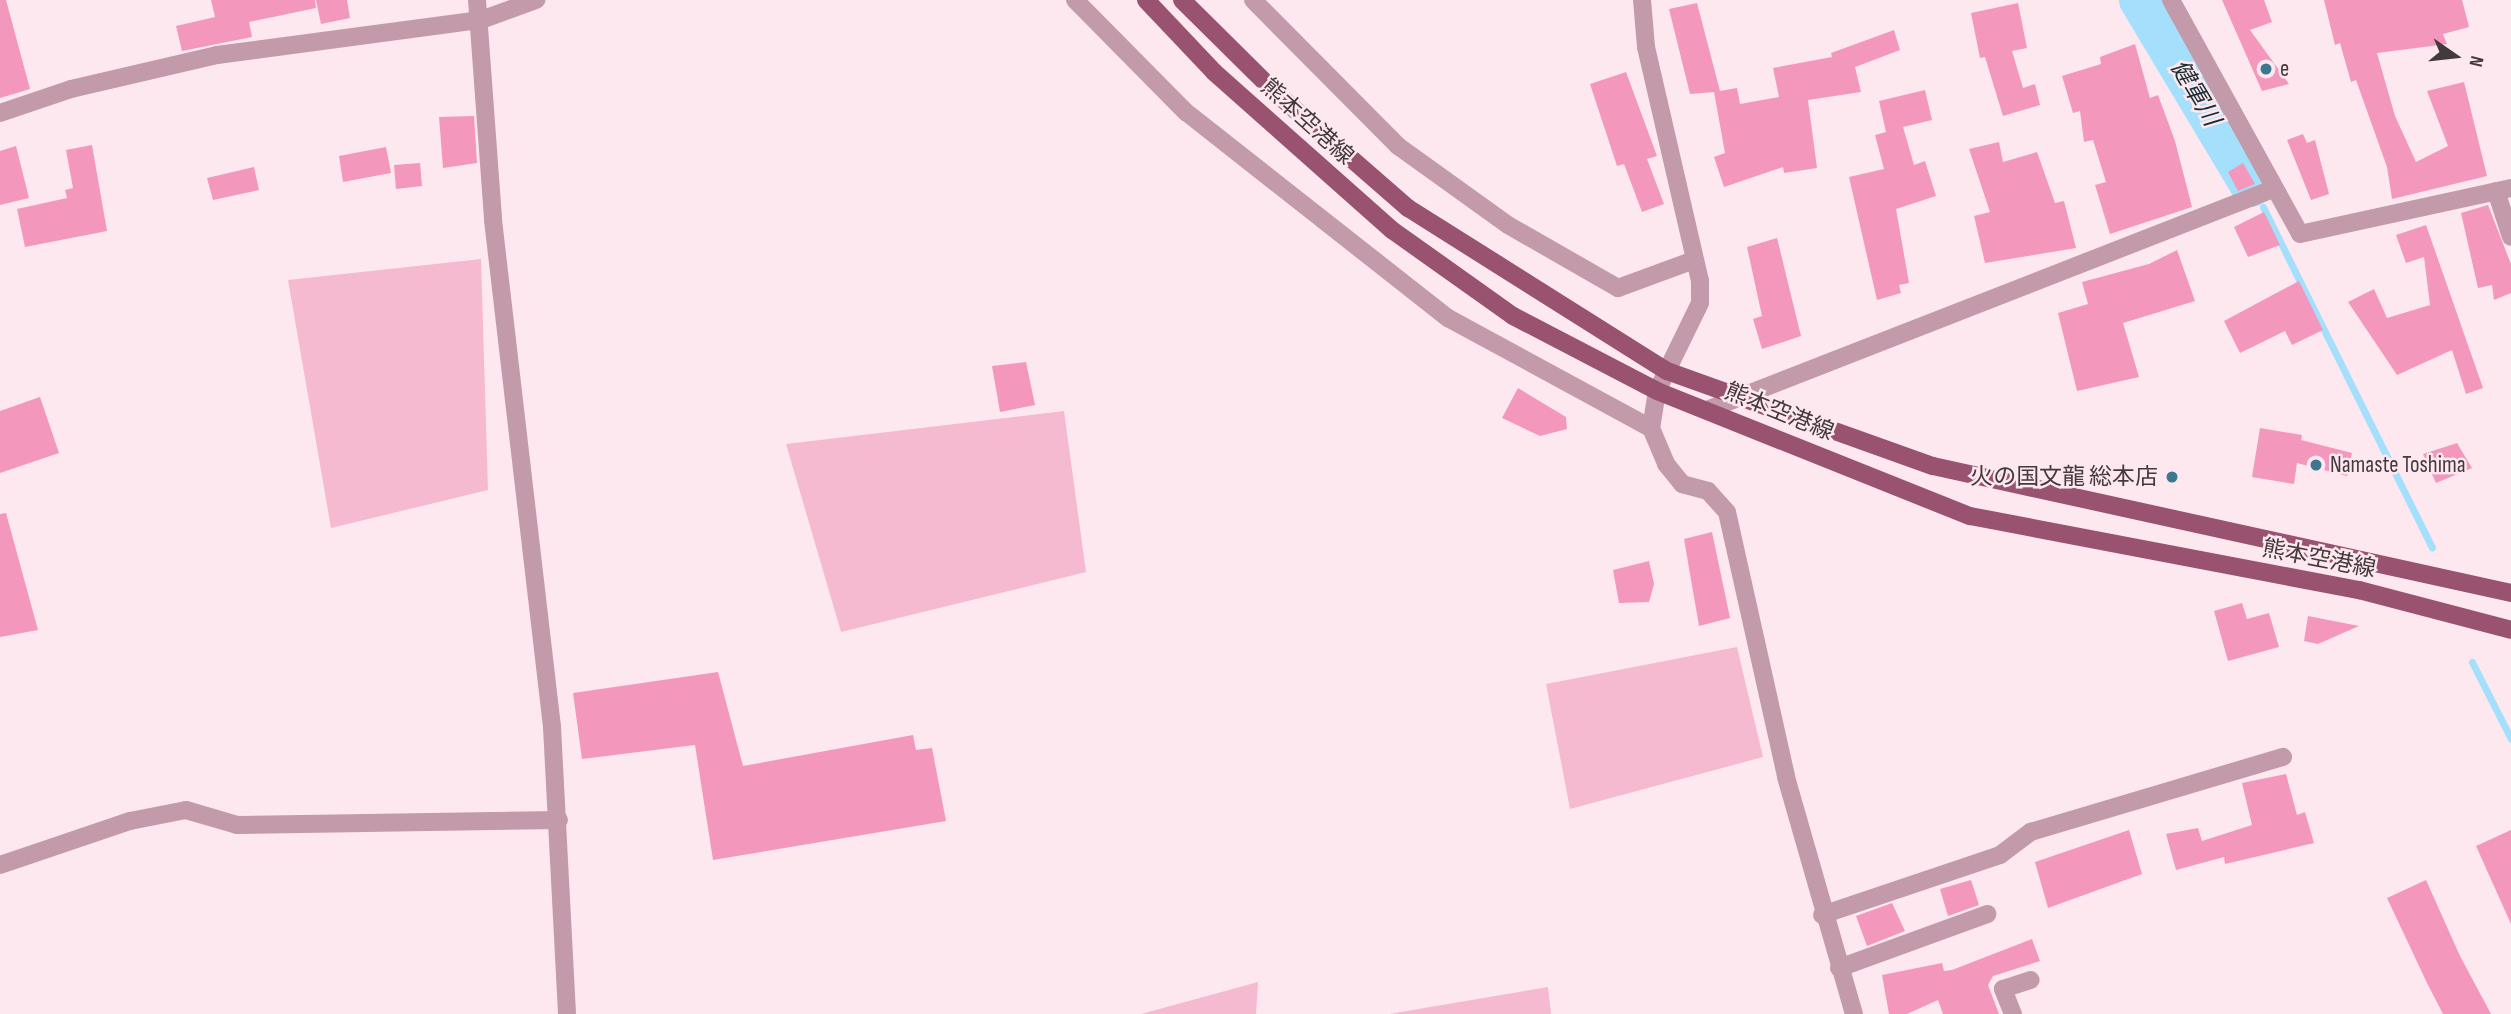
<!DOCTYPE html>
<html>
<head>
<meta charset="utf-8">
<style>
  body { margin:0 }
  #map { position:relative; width:2511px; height:1014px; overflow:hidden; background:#fde8ef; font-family:"Sofia Sans Condensed","Noto Sans JP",sans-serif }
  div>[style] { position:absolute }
  .green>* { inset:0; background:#f5bad0 }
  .stream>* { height:7px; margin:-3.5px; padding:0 3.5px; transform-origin:3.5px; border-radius:3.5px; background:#a4dffb }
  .river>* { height:40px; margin:-20px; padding:0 20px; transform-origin:20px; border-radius:20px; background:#a4dffb }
  .building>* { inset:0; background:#f497bc }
  .minor>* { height:18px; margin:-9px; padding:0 9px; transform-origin:9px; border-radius:9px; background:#c39aa9 }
  .major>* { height:18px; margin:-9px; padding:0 9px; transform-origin:9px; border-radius:9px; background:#99526f }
  .dots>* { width:19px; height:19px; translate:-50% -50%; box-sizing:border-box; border:4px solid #fde8ef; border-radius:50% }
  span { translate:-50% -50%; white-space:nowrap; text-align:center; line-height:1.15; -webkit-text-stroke:5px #fde8ef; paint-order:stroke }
  .poi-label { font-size:23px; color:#44393d }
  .left { translate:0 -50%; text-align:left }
  .right { translate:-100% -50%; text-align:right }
  .street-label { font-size:23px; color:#44393d }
  .water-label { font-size:24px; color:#1a2e36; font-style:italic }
  .north { position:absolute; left:2420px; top:21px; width:70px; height:70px; -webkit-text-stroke:5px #fde8ef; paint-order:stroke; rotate:104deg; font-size:19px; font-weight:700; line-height:28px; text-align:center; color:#44393d }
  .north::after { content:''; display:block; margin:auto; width:24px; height:32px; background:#44393d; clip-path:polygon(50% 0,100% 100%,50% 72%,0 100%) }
</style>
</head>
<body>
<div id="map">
  <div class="green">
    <i style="clip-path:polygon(481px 259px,488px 490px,331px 528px,288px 280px)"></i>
    <i style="clip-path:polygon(1064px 411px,1086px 572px,841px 632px,786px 444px)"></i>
    <i style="clip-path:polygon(1737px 647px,1763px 757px,1570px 809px,1546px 684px)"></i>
    <i style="clip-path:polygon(1258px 982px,1256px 1014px,1141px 1014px)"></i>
    <i style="clip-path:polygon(1548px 987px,1551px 1014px,1389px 1014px)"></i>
  </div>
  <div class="stream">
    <i style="left:2263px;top:207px;width:380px;rotate:63.6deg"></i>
    <i style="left:2472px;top:662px;width:86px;rotate:63.1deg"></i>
  </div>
  <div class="river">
    <i style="left:2139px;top:0;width:218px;rotate:59.1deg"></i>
  </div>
  <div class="building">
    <i style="clip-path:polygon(0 0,6px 0,30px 89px,0 98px)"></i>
    <i style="clip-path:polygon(211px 0,315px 0,316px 8px,249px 22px,252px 37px,182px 51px,176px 26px,215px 17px)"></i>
    <i style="clip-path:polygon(316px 0,347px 0,350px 18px,321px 24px)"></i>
    <i style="clip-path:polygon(2222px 0,2264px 0,2272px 22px,2250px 30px,2289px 84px,2262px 91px)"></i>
    <i style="clip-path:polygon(2324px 0,2462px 0,2469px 27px,2443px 34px,2447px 44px,2377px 53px,2395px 116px,2416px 162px,2448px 146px,2427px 91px,2464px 82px,2487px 176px,2392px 199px,2387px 167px,2356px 80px,2351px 82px,2340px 43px,2335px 45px)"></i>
    <i style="clip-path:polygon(1697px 3px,1720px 91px,1737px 88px,1740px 104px,1779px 97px,1773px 68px,1832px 57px,1831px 53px,1894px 30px,1900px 50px,1855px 67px,1861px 92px,1808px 100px,1817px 168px,1784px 173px,1783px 167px,1724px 187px,1714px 157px,1725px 153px,1714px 92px,1690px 94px,1669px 9px)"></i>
    <i style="clip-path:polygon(2018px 3px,2027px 48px,2012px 51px,2023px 88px,2035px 84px,2040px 105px,2003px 116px,1985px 57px,1980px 58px,1971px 13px)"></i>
    <i style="clip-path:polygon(2135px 44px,2150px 98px,2158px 95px,2175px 141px,2192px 207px,2110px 234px,2095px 185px,2106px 182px,2093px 140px,2084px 142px,2080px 111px,2073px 113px,2062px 76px,2101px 64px,2100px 57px)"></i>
    <i style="clip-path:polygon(1626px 72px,1657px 156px,1647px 159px,1664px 204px,1642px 212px,1624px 164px,1617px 166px,1590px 84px)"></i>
    <i style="clip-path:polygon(1925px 90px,1932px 120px,1903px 127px,1914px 165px,1925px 161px,1936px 196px,1896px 209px,1909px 283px,1899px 285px,1901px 293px,1877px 300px,1849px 177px,1884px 169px,1875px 135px,1886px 132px,1879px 101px)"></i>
    <i style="clip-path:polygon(474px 116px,477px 163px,443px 168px,439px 117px)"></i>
    <i style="clip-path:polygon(2303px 134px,2307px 143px,2315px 140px,2329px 194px,2311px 200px,2287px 140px)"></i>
    <i style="clip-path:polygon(1999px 142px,2003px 162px,2037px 152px,2055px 203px,2064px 201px,2076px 248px,1985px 263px,1974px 216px,1990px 212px,1969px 149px)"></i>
    <i style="clip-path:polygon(92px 145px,107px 231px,25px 247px,17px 209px,67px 198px,65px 190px,73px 188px,66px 150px)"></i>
    <i style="clip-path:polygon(16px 146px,29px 198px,0 205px,0 151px)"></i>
    <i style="clip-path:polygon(386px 147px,391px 173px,343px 182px,339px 156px)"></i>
    <i style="clip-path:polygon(420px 163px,422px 186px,396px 189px,394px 165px)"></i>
    <i style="clip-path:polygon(2243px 163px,2255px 184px,2238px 191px,2228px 172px)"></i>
    <i style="clip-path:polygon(254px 167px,259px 190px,213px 200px,207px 178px)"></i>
    <i style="clip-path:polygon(2488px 205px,2511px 264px,2511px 293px,2494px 300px,2492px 285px,2478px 288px,2461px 213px)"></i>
    <i style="clip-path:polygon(2264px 212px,2280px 245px,2248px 257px,2234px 227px)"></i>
    <i style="clip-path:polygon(2426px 225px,2483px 388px,2466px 394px,2452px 350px,2397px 375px,2348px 302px,2374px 289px,2387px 318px,2430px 305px,2424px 257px,2406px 263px,2396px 235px)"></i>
    <i style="clip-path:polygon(1777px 238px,1801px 336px,1762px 349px,1753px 319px,1762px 316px,1747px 247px)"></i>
    <i style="clip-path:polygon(2177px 250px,2195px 301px,2123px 323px,2139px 377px,2077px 391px,2058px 313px,2088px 304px,2082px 282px,2149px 264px)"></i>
    <i style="clip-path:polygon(2299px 281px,2323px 330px,2292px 345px,2285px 331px,2240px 353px,2224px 321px)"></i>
    <i style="clip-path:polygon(1026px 362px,1035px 405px,1000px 412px,992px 366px)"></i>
    <i style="clip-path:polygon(1518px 388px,1566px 417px,1567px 429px,1540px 436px,1502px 418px)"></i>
    <i style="clip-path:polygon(40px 397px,59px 453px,0 473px,0 411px)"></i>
    <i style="clip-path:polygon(2260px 428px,2302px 435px,2301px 440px,2352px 453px,2347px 476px,2297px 463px,2294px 484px,2252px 477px)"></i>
    <i style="clip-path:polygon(2457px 443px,2472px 468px,2436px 483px,2423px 454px)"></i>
    <i style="clip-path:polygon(6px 513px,38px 630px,0 637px,0 514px)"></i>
    <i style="clip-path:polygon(1712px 532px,1730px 618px,1699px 626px,1684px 539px)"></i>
    <i style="clip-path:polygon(1649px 561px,1654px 584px,1649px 602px,1619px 603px,1613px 570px)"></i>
    <i style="clip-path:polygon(2242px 603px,2247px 619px,2269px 613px,2279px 647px,2228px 661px,2214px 611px)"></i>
    <i style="clip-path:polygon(2308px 616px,2359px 626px,2318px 644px,2304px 641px)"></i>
    <i style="clip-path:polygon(718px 672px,743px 766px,913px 735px,916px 750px,932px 748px,946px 821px,713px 860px,695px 745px,582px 759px,573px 693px)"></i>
    <i style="clip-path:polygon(2286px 774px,2297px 815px,2305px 812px,2314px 843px,2225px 864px,2224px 857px,2176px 870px,2166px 834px,2198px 828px,2202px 841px,2252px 825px,2242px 783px)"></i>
    <i style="clip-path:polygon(2129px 830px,2142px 874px,2048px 908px,2035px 862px)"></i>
    <i style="clip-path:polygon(2511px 830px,2511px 924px,2476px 846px)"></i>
    <i style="clip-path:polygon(1971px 880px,1979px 905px,1948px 916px,1940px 889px)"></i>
    <i style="clip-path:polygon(2426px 880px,2460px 956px,2491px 1014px,2443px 1014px,2427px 983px,2387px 898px)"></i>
    <i style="clip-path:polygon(1892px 903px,1905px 931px,1867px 946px,1856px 916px)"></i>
    <i style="clip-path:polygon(2032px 939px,2040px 961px,1993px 976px,1988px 985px,1999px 1014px,1943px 1014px,1938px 1000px,1907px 1014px,1889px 1014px,1882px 975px,1942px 963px,1944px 971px,1952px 970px)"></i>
  </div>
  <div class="minor">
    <i style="left:477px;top:0;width:221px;rotate:85.8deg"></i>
    <i style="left:493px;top:220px;width:510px;rotate:83.36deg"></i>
    <i style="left:552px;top:727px;width:287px;rotate:87deg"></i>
    <i style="left:1075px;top:0;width:158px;rotate:45.3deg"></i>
    <i style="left:1186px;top:112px;width:333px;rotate:38.2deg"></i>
    <i style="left:1448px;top:318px;width:231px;rotate:28.5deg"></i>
    <i style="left:1253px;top:0;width:206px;rotate:45.2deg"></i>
    <i style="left:1398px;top:146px;width:135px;rotate:35.7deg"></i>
    <i style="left:1508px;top:225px;width:127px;rotate:29.8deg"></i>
    <i style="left:1618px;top:288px;width:81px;rotate:-20.2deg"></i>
    <i style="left:1642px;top:0;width:47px;rotate:85.1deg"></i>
    <i style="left:1646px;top:47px;width:240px;rotate:77deg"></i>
    <i style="left:1700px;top:281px;width:22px;rotate:90deg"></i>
    <i style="left:1700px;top:303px;width:98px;rotate:116deg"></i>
    <i style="left:1657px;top:391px;width:37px;rotate:99deg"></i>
    <i style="left:1651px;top:428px;width:39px;rotate:67deg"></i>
    <i style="left:1666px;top:464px;width:26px;rotate:51deg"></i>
    <i style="left:1682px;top:484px;width:27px;rotate:15deg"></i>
    <i style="left:1708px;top:491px;width:28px;rotate:48deg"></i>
    <i style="left:1727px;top:512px;width:271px;rotate:77.4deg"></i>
    <i style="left:1786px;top:777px;width:247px;rotate:74deg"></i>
    <i style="left:2171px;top:0;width:267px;rotate:61.1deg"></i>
    <i style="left:2300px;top:234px;width:216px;rotate:-12.3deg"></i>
    <i style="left:0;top:113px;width:75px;rotate:-18.7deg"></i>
    <i style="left:71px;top:89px;width:150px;rotate:-13.1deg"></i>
    <i style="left:217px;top:55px;width:266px;rotate:-7.6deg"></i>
    <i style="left:481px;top:20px;width:59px;rotate:-20deg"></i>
    <i style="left:2496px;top:191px;width:48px;rotate:71.9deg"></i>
    <i style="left:1707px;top:410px;width:608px;rotate:-21.33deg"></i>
    <i style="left:0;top:865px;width:137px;rotate:-18.7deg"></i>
    <i style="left:130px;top:821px;width:57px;rotate:-11.1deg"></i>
    <i style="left:186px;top:810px;width:53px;rotate:16.4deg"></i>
    <i style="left:237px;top:825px;width:322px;rotate:-0.9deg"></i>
    <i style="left:1822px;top:915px;width:188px;rotate:-18.6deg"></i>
    <i style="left:2000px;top:855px;width:39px;rotate:-37deg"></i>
    <i style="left:2031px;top:832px;width:263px;rotate:-16.6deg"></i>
    <i style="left:1839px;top:968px;width:158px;rotate:-20deg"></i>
    <i style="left:2013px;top:1014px;width:27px;rotate:-112deg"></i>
    <i style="left:2003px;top:989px;width:29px;rotate:-18deg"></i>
  </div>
  <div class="major">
    <i style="left:1146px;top:0;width:99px;rotate:46.6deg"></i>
    <i style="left:1214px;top:72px;width:238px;rotate:41.6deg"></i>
    <i style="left:1392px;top:230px;width:148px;rotate:35.4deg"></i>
    <i style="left:1513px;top:316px;width:162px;rotate:27.5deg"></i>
    <i style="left:1657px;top:391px;width:337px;rotate:21.8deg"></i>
    <i style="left:1970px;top:516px;width:396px;rotate:10.8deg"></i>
    <i style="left:2359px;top:590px;width:157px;rotate:14.7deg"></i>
    <i style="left:1182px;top:0;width:132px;rotate:44.7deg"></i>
    <i style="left:1276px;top:93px;width:175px;rotate:41.1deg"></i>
    <i style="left:1408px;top:208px;width:306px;rotate:32.2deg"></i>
    <i style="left:1667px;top:371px;width:282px;rotate:19.7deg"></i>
    <i style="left:1933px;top:466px;width:592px;rotate:12.39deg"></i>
  </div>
  <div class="dots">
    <i style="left:2266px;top:69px;background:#3d7790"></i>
    <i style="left:2316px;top:465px;background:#3d7790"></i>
    <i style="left:2172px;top:477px;background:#3d7790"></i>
  </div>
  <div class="poi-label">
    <span class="left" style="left:2280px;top:69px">e</span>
    <span class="left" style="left:2330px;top:465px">Namaste Toshima</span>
    <span class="right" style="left:2158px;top:477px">火の国文龍 総本店</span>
  </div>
  <div class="street-label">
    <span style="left:1307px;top:122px;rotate:42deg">熊本空港線</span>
    <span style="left:1779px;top:412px;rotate:22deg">熊本空港線</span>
    <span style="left:2319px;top:559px;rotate:11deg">熊本空港線</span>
  </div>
  <div class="water-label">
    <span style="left:2195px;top:93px;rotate:59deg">健軍川</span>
  </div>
  <div class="north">N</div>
</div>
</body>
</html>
